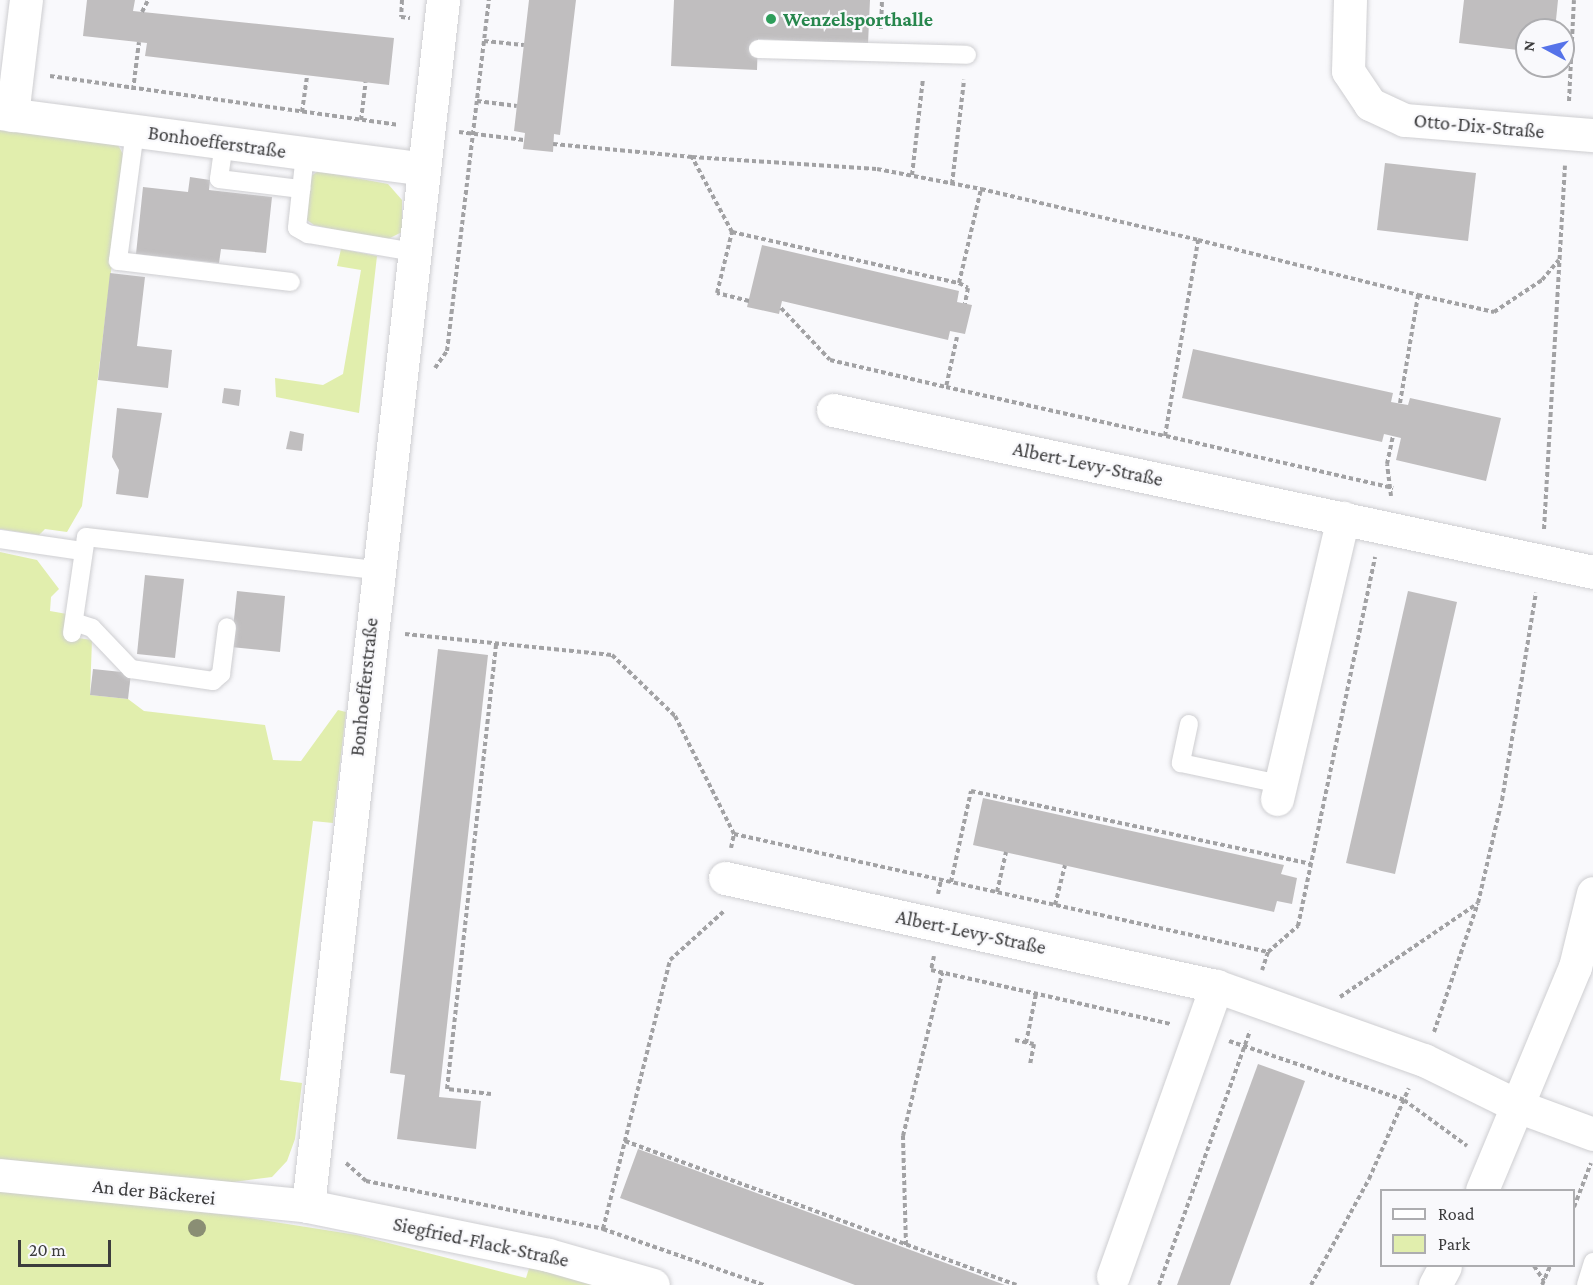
<!DOCTYPE html>
<html>
<head>
<meta charset="utf-8">
<style>
  body { margin:0 }
  #map { position:relative; width:1593px; height:1285px; overflow:hidden; background:#f9f9fc; font-family:"Crimson Pro",serif }
  div>[style] { position:absolute }
  .green>* { inset:0; background:#e1eead }
  .building>* { inset:0; background:#c0bebf }
  .path>* { height:4px; margin-top:-2px; transform-origin:0; background:repeating-linear-gradient(90deg,#a2a2a4 0 4.5px,transparent 0 7.5px) }
  .roads { filter:drop-shadow(0 0 2px #ceced1) drop-shadow(0 0 2px #ceced1) }
  .lane>* { height:18px; margin:-9px; padding:0 9px; transform-origin:9px; border-radius:9px; background:#fff }
  .street>* { height:33px; margin:-16.5px; padding:0 16.5px; transform-origin:16.5px; border-radius:16.5px; background:#fff }
  .trees>* { width:18px; height:18px; margin:-9px; border-radius:50%; background:#8a8e74 }
  .dots>* { width:16px; height:16px; translate:-50% -50%; box-sizing:border-box; border:3px solid #f9f9fc; border-radius:50% }
  span { translate:-50% -50%; white-space:nowrap; text-align:center; line-height:1.15; -webkit-text-stroke:4.5px #f9f9fc; paint-order:stroke }
  .leisure-label { font-size:20px; color:#27864d; font-weight:700 }
  .left { translate:0 -50%; text-align:left }
  .street-label { font-size:20px; color:#3c3c3d }
  .legend { position:absolute; left:1380px; top:1189px; width:195px; height:78px; box-sizing:border-box; background:#f9f9fc; border:2px solid #adadb0; margin:0; padding:8px 10px; list-style:none; font-size:18px; color:#3c3c3d }
  .legend li { display:flex; align-items:center; gap:12px; height:30px }
  .legend b { width:30px; border:2px solid #adadb0 }
  .north { position:absolute; left:1515px; top:18px; width:60px; height:60px; box-sizing:border-box; background:#f9f9fc; border:2px solid #adadb0; border-radius:50%; rotate:277deg; font-size:16px; font-weight:700; line-height:24px; text-align:center; color:#3c3c3d }
  .north::after { content:''; display:block; margin:auto; width:21px; height:27px; background:#5673e9; clip-path:polygon(50% 0,100% 100%,50% 72%,0 100%) }
  .scale { position:absolute; left:18px; top:1240px; width:93px; height:27px; box-sizing:border-box; border:3px solid #3c3c3d; border-top:0; padding-left:8px; font-size:18px; line-height:21px; white-space:nowrap; color:#3c3c3d; -webkit-text-stroke:4px #f9f9fc; paint-order:stroke }
</style>
</head>
<body>
<div id="map">
  <div class="green">
    <i style="clip-path:polygon(0 129px,118px 145px,125px 158px,82px 506px,67px 532px,45px 529px,39px 535px,0 529px)"></i>
    <i style="clip-path:polygon(318px 171px,388px 184px,402px 200px,402px 232px,384px 241px,314px 225px,307px 220px,310px 177px)"></i>
    <i style="clip-path:polygon(341px 249px,377px 256px,359px 413px,276px 397px,275px 378px,323px 385px,343px 374px,361px 270px,337px 266px)"></i>
    <i style="clip-path:polygon(0 552px,37px 560px,59px 589px,51px 597px,50px 611px,67px 614px,64px 636px,92px 640px,90px 695px,128px 699px,144px 711px,265px 725px,273px 760px,301px 761px,338px 710px,346px 712px,333px 823px,313px 821px,280px 1080px,302px 1083px,295px 1139px,287px 1161px,272px 1177px,203px 1186px,0 1163px)"></i>
    <i style="clip-path:polygon(0 1190px,237px 1216px,357px 1235px,526px 1278px,531px 1262px,612px 1285px,0 1285px)"></i>
  </div>
  <div class="building">
    <i style="clip-path:polygon(87px 0,135px 0,133px 11px,394px 38px,389px 85px,145px 56px,147px 43px,83px 36px)"></i>
    <i style="clip-path:polygon(529px 0,576px 0,560px 135px,554px 134px,553px 152px,523px 149px,525px 133px,514px 131px)"></i>
    <i style="clip-path:polygon(674px 0,870px 0,868px 44px,758px 39px,757px 70px,671px 66px)"></i>
    <i style="clip-path:polygon(1464px 0,1558px 0,1555px 30px,1527px 30px,1527px 51px,1459px 43px)"></i>
    <i style="clip-path:polygon(1385px 163px,1476px 173px,1468px 241px,1377px 230px)"></i>
    <i style="clip-path:polygon(190px 177px,210px 180px,209px 190px,272px 197px,266px 253px,221px 249px,219px 263px,136px 254px,143px 187px,188px 192px)"></i>
    <i style="clip-path:polygon(762px 245px,959px 291px,957px 302px,972px 305px,965px 334px,950px 331px,948px 340px,782px 301px,779px 314px,747px 307px)"></i>
    <i style="clip-path:polygon(110px 273px,145px 277px,137px 346px,172px 350px,168px 388px,98px 380px)"></i>
    <i style="clip-path:polygon(1193px 349px,1393px 393px,1391px 402px,1408px 405px,1410px 398px,1501px 418px,1486px 481px,1396px 460px,1401px 438px,1384px 434px,1382px 442px,1182px 398px)"></i>
    <i style="clip-path:polygon(224px 388px,241px 390px,239px 406px,222px 403px)"></i>
    <i style="clip-path:polygon(117px 408px,162px 413px,148px 498px,116px 494px,119px 470px,112px 457px)"></i>
    <i style="clip-path:polygon(290px 431px,304px 434px,302px 451px,286px 449px)"></i>
    <i style="clip-path:polygon(145px 575px,184px 579px,175px 658px,137px 654px)"></i>
    <i style="clip-path:polygon(237px 591px,285px 596px,280px 652px,231px 647px)"></i>
    <i style="clip-path:polygon(1408px 591px,1457px 602px,1395px 874px,1346px 863px)"></i>
    <i style="clip-path:polygon(438px 649px,488px 655px,439px 1097px,481px 1101px,476px 1149px,397px 1139px,405px 1075px,390px 1073px)"></i>
    <i style="clip-path:polygon(93px 669px,131px 673px,128px 699px,90px 695px)"></i>
    <i style="clip-path:polygon(983px 798px,1284px 865px,1281px 874px,1297px 878px,1292px 904px,1277px 901px,1274px 912px,973px 845px)"></i>
    <i style="clip-path:polygon(1258px 1064px,1305px 1081px,1230px 1285px,1177px 1285px)"></i>
    <i style="clip-path:polygon(638px 1149px,1005px 1285px,855px 1285px,664px 1214px,620px 1198px)"></i>
  </div>
  <div class="path">
    <i style="left:402px;top:0;width:17px;rotate:93deg"></i>
    <i style="left:401px;top:17px;width:9px;rotate:6deg"></i>
    <i style="left:142px;top:12px;width:13px;rotate:-63deg"></i>
    <i style="left:881px;top:29px;width:29px;rotate:-88deg"></i>
    <i style="left:484px;top:41px;width:40px;rotate:5.7deg"></i>
    <i style="left:50px;top:76px;width:351px;rotate:8deg"></i>
    <i style="left:133px;top:90px;width:48px;rotate:-82.9deg"></i>
    <i style="left:477px;top:101px;width:40px;rotate:7.1deg"></i>
    <i style="left:1569px;top:101px;width:101px;rotate:-87.2deg"></i>
    <i style="left:302px;top:112px;width:37px;rotate:-82deg"></i>
    <i style="left:361px;top:120px;width:38px;rotate:-83deg"></i>
    <i style="left:459px;top:132px;width:65px;rotate:7deg"></i>
    <i style="left:553px;top:144px;width:140px;rotate:5.3deg"></i>
    <i style="left:912px;top:175px;width:97px;rotate:-83.5deg"></i>
    <i style="left:952px;top:184px;width:105px;rotate:-83.4deg"></i>
    <i style="left:732px;top:232px;width:85px;rotate:-118.1deg"></i>
    <i style="left:692px;top:157px;width:185px;rotate:3.7deg"></i>
    <i style="left:877px;top:169px;width:106px;rotate:10.9deg"></i>
    <i style="left:959px;top:283px;width:97px;rotate:-76.8deg"></i>
    <i style="left:981px;top:189px;width:223px;rotate:13.2deg"></i>
    <i style="left:749px;top:301px;width:33px;rotate:-166deg"></i>
    <i style="left:717px;top:293px;width:63px;rotate:-76.2deg"></i>
    <i style="left:732px;top:232px;width:233px;rotate:12.7deg"></i>
    <i style="left:959px;top:283px;width:10px;rotate:29deg"></i>
    <i style="left:968px;top:288px;width:16px;rotate:101deg"></i>
    <i style="left:781px;top:308px;width:71px;rotate:46.7deg"></i>
    <i style="left:830px;top:360px;width:119px;rotate:13.1deg"></i>
    <i style="left:957px;top:337px;width:51px;rotate:102.4deg"></i>
    <i style="left:946px;top:387px;width:224px;rotate:12.6deg"></i>
    <i style="left:1165px;top:436px;width:199px;rotate:-80.4deg"></i>
    <i style="left:1198px;top:240px;width:227px;rotate:14deg"></i>
    <i style="left:435px;top:368px;width:21px;rotate:-55deg"></i>
    <i style="left:447px;top:351px;width:354px;rotate:-83.2deg"></i>
    <i style="left:1400px;top:403px;width:109px;rotate:-80.5deg"></i>
    <i style="left:1418px;top:295px;width:78px;rotate:12.6deg"></i>
    <i style="left:1494px;top:312px;width:58px;rotate:-33.7deg"></i>
    <i style="left:1542px;top:280px;width:26px;rotate:-50deg"></i>
    <i style="left:1166px;top:436px;width:233px;rotate:12.9deg"></i>
    <i style="left:1391px;top:496px;width:32px;rotate:-97deg"></i>
    <i style="left:1387px;top:464px;width:29px;rotate:-78deg"></i>
    <i style="left:1544px;top:529px;width:364px;rotate:-86.7deg"></i>
    <i style="left:405px;top:634px;width:208px;rotate:5.8deg"></i>
    <i style="left:612px;top:655px;width:88px;rotate:44.1deg"></i>
    <i style="left:675px;top:716px;width:132px;rotate:63.4deg"></i>
    <i style="left:731px;top:848px;width:14px;rotate:-78deg"></i>
    <i style="left:734px;top:834px;width:547px;rotate:12.46deg"></i>
    <i style="left:1268px;top:952px;width:19px;rotate:108deg"></i>
    <i style="left:951px;top:882px;width:93px;rotate:-77.6deg"></i>
    <i style="left:971px;top:791px;width:348px;rotate:12.1deg"></i>
    <i style="left:997px;top:892px;width:41px;rotate:-77.3deg"></i>
    <i style="left:938px;top:894px;width:14px;rotate:-78deg"></i>
    <i style="left:1055px;top:905px;width:41px;rotate:-76deg"></i>
    <i style="left:1268px;top:952px;width:40px;rotate:-41deg"></i>
    <i style="left:1298px;top:926px;width:377px;rotate:-78.2deg"></i>
    <i style="left:934px;top:956px;width:14px;rotate:102deg"></i>
    <i style="left:931px;top:970px;width:245px;rotate:12.7deg"></i>
    <i style="left:1340px;top:997px;width:166px;rotate:-34.2deg"></i>
    <i style="left:1434px;top:1032px;width:136px;rotate:-71.2deg"></i>
    <i style="left:1478px;top:903px;width:106px;rotate:-76.9deg"></i>
    <i style="left:1502px;top:800px;width:210px;rotate:-80.7deg"></i>
    <i style="left:1015px;top:1040px;width:19px;rotate:12deg"></i>
    <i style="left:1034px;top:1044px;width:20px;rotate:101deg"></i>
    <i style="left:1229px;top:1041px;width:185px;rotate:18.6deg"></i>
    <i style="left:1404px;top:1100px;width:78px;rotate:36.1deg"></i>
    <i style="left:1026px;top:1043px;width:50px;rotate:-78.5deg"></i>
    <i style="left:491px;top:1094px;width:44px;rotate:-173.5deg"></i>
    <i style="left:447px;top:1089px;width:449px;rotate:-83.7deg"></i>
    <i style="left:625px;top:1141px;width:417px;rotate:20.2deg"></i>
    <i style="left:346px;top:1163px;width:27px;rotate:42deg"></i>
    <i style="left:366px;top:1181px;width:242px;rotate:11.4deg"></i>
    <i style="left:603px;top:1229px;width:277px;rotate:-76deg"></i>
    <i style="left:670px;top:960px;width:73px;rotate:-42.2deg"></i>
    <i style="left:1574px;top:1207px;width:47px;rotate:-68.9deg"></i>
    <i style="left:603px;top:1229px;width:170px;rotate:19.2deg"></i>
    <i style="left:906px;top:1245px;width:109px;rotate:-91.6deg"></i>
    <i style="left:903px;top:1136px;width:168px;rotate:-76.5deg"></i>
    <i style="left:1534px;top:1266px;width:18px;rotate:56deg"></i>
    <i style="left:1159px;top:1285px;width:270px;rotate:-70.3deg"></i>
    <i style="left:1311px;top:1285px;width:121px;rotate:-61.3deg"></i>
    <i style="left:1369px;top:1179px;width:99px;rotate:-66.3deg"></i>
    <i style="left:1542px;top:1285px;width:21px;rotate:-67deg"></i>
  </div>
  <div class="roads">
    <div class="lane">
      <i style="left:758px;top:49px;width:209px;rotate:1.6deg"></i>
      <i style="left:135px;top:131px;width:131px;rotate:97.5deg"></i>
      <i style="left:118px;top:261px;width:174px;rotate:6.9deg"></i>
      <i style="left:224px;top:143px;width:36px;rotate:98deg"></i>
      <i style="left:219px;top:179px;width:83px;rotate:7deg"></i>
      <i style="left:305px;top:154px;width:74px;rotate:96.2deg"></i>
      <i style="left:297px;top:228px;width:13px;rotate:29deg"></i>
      <i style="left:308px;top:234px;width:108px;rotate:9.6deg"></i>
      <i style="left:0;top:539px;width:83px;rotate:8.3deg"></i>
      <i style="left:74px;top:622px;width:19px;rotate:18deg"></i>
      <i style="left:92px;top:628px;width:57px;rotate:46.4deg"></i>
      <i style="left:131px;top:669px;width:83px;rotate:8.3deg"></i>
      <i style="left:213px;top:681px;width:11px;rotate:-41deg"></i>
      <i style="left:221px;top:674px;width:47px;rotate:-82.7deg"></i>
      <i style="left:72px;top:633px;width:97px;rotate:-81.7deg"></i>
      <i style="left:86px;top:537px;width:293px;rotate:6.5deg"></i>
      <i style="left:1189px;top:724px;width:40px;rotate:102deg"></i>
      <i style="left:1181px;top:763px;width:101px;rotate:12deg"></i>
      <i style="left:1586px;top:1285px;width:24px;rotate:-73deg"></i>
    </div>
    <div class="street">
      <i style="left:1350px;top:0;width:71px;rotate:91.6deg"></i>
      <i style="left:1348px;top:71px;width:40px;rotate:56deg"></i>
      <i style="left:1370px;top:104px;width:38px;rotate:25deg"></i>
      <i style="left:1405px;top:120px;width:189px;rotate:4.6deg"></i>
      <i style="left:0;top:113px;width:427px;rotate:7.5deg"></i>
      <i style="left:12px;top:115px;width:116px;rotate:-83.1deg"></i>
      <i style="left:833px;top:410px;width:777px;rotate:12.03deg"></i>
      <i style="left:1277px;top:799px;width:289px;rotate:-76.8deg"></i>
      <i style="left:725px;top:878px;width:503px;rotate:12.41deg"></i>
      <i style="left:1216px;top:986px;width:221px;rotate:19.6deg"></i>
      <i style="left:1424px;top:1060px;width:107px;rotate:26.1deg"></i>
      <i style="left:1520px;top:1107px;width:78px;rotate:20.3deg"></i>
      <i style="left:0;top:1175px;width:310px;rotate:5.7deg"></i>
      <i style="left:308px;top:1206px;width:245px;rotate:11.5deg"></i>
      <i style="left:548px;top:1255px;width:109px;rotate:15.9deg"></i>
      <i style="left:1482px;top:1190px;width:242px;rotate:-67.4deg"></i>
      <i style="left:1575px;top:967px;width:76px;rotate:-76.3deg"></i>
      <i style="left:308px;top:1206px;width:1214px;rotate:-83.61deg"></i>
      <i style="left:1113px;top:1276px;width:308px;rotate:-70.4deg"></i>
      <i style="left:1435px;top:1285px;width:21px;rotate:-62deg"></i>
    </div>
  </div>
  <div class="trees">
    <i style="left:197px;top:1228px"></i>
  </div>
  <div class="dots">
    <i style="left:771px;top:19px;background:#2e9e5b"></i>
  </div>
  <div class="leisure-label">
    <span class="left" style="left:783px;top:19px">Wenzelsporthalle</span>
  </div>
  <div class="street-label">
    <span style="left:1479px;top:126px;rotate:5deg">Otto-Dix-Straße</span>
    <span style="left:217px;top:142px;rotate:8deg">Bonhoefferstraße</span>
    <span style="left:1088px;top:464px;rotate:12deg">Albert-Levy-Straße</span>
    <span style="left:364px;top:687px;rotate:-84deg">Bonhoefferstraße</span>
    <span style="left:971px;top:932px;rotate:12deg">Albert-Levy-Straße</span>
    <span style="left:154px;top:1192px;rotate:6deg">An der Bäckerei</span>
    <span style="left:481px;top:1242px;rotate:12deg">Siegfried-Flack-Straße</span>
  </div>
  <ul class="legend">
  <li><b style="height:8px;background:#fff"></b>Road</li>
  <li><b style="height:16px;background:#e1eead"></b>Park</li>
  </ul>
  <div class="north">N</div>
  <div class="scale">20 m</div>
</div>
</body>
</html>
